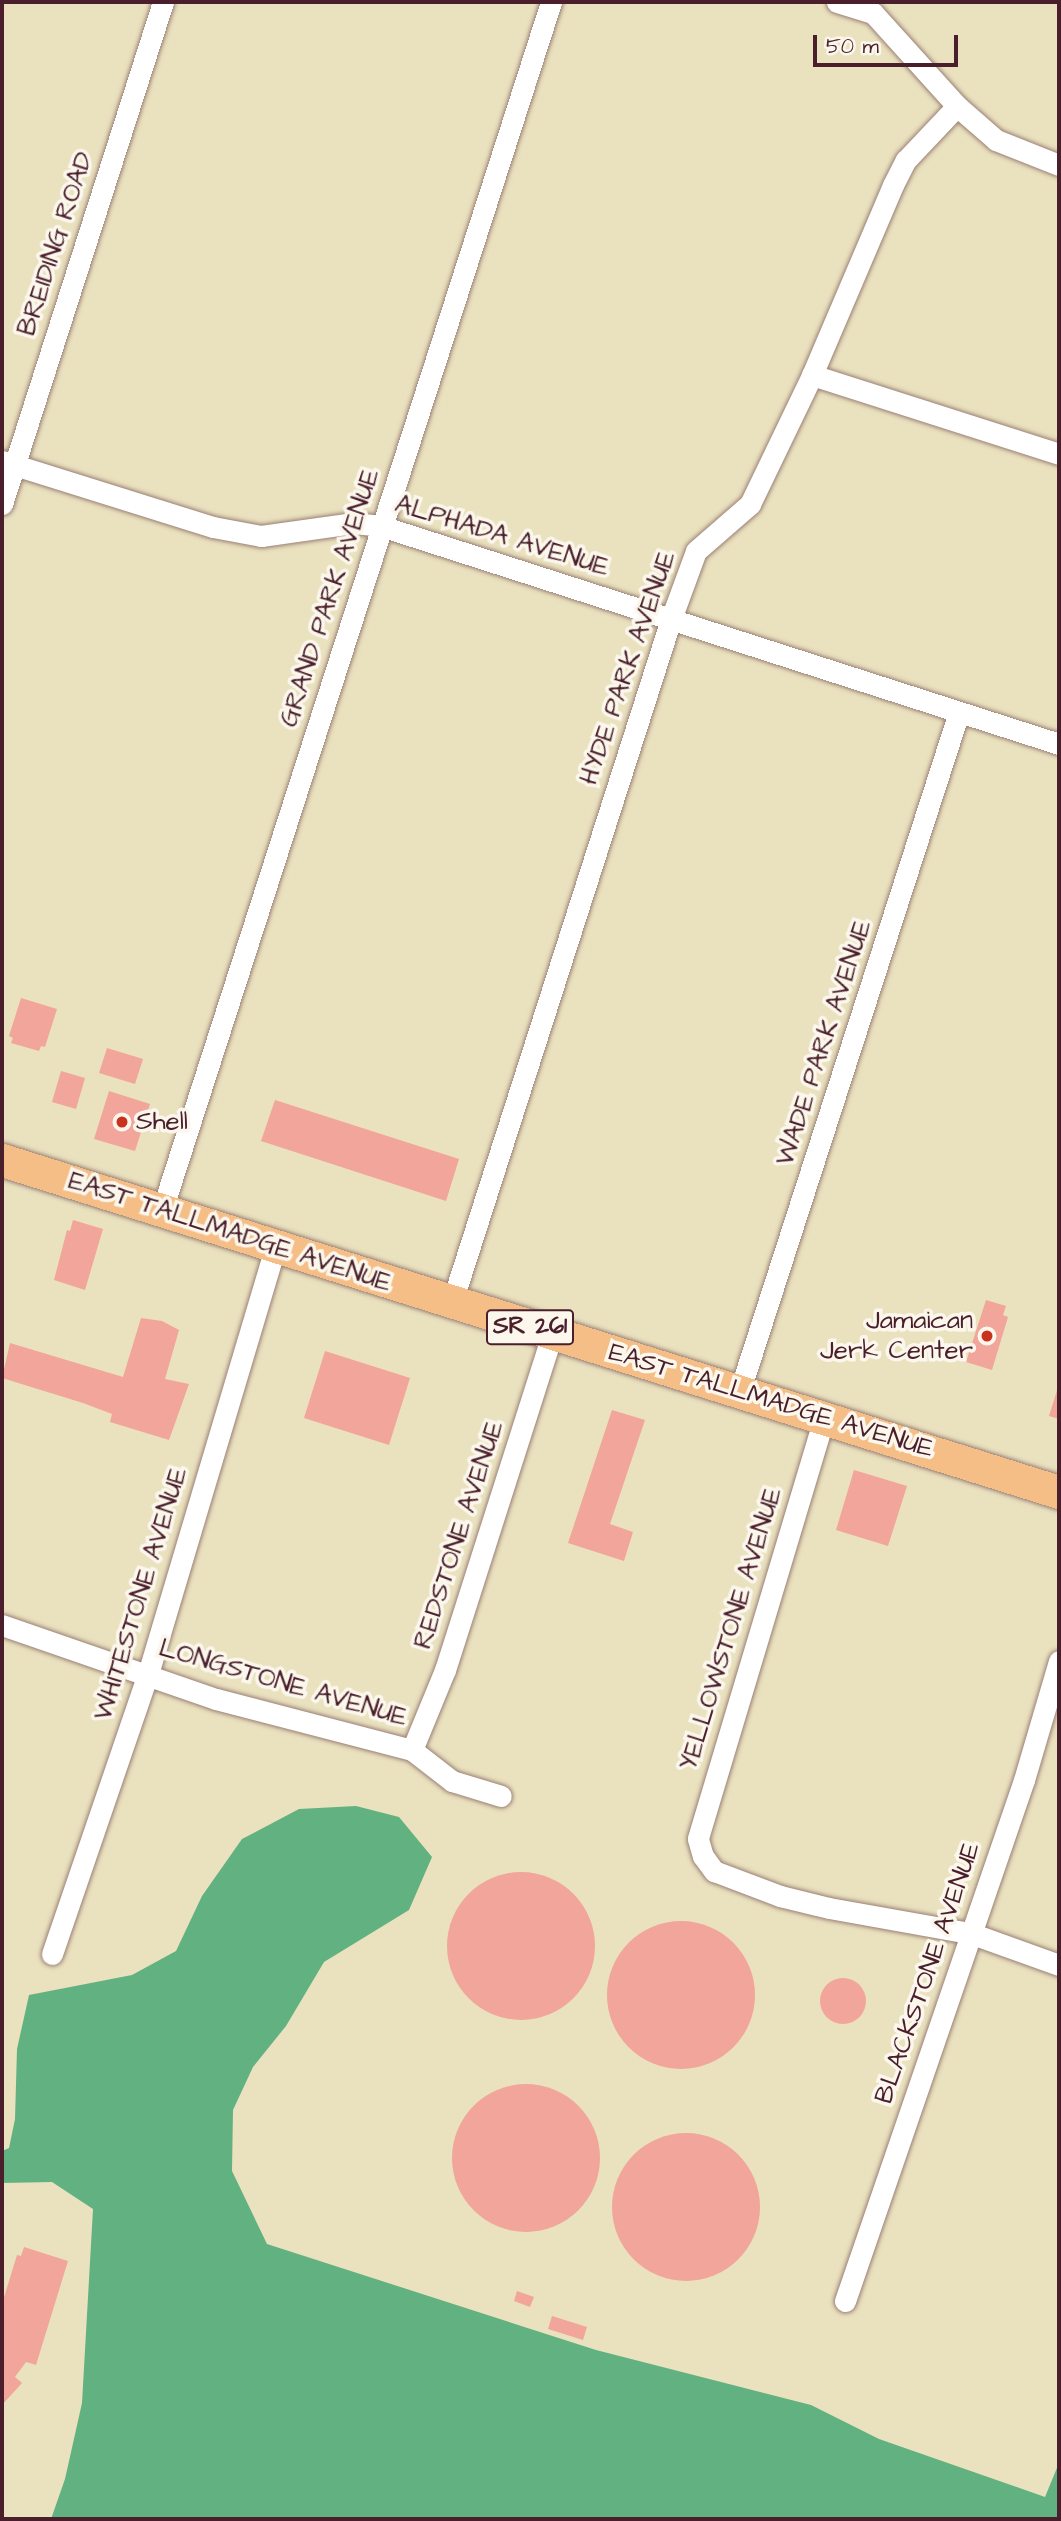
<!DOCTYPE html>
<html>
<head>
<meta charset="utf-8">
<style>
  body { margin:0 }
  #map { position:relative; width:1061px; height:2521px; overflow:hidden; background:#eae1bf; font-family:"Architects Daughter",sans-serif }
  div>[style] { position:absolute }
  .forest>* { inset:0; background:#61b280 }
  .building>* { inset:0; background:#f1a59b }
  .round { border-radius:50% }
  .roads { filter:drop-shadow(0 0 2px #9a8075) drop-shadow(0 0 2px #9a8075) }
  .minor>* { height:21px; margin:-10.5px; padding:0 10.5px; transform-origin:10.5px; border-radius:10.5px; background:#fff }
  .primary>* { height:33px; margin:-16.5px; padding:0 16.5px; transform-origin:16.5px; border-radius:16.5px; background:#f6be87 }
  .dots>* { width:19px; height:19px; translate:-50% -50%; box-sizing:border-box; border:4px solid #fbf7ec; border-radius:50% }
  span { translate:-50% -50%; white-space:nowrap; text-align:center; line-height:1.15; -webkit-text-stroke:7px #fbf7ec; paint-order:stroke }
  .shield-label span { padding:2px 5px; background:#fbf7ec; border:2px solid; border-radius:5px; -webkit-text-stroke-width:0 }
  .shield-label { font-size:24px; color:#4a1f2b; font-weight:700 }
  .street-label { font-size:26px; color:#4a1f2b }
  .poi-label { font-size:26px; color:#4a1f2b }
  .left { translate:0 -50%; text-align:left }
  .right { translate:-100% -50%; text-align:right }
  .frame { position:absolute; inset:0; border:4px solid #4a1f2b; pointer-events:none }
  .scale { position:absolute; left:813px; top:35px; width:145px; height:32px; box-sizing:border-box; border:4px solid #4a1f2b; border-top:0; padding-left:9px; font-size:21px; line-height:24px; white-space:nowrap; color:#4a1f2b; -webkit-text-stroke:5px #fbf7ec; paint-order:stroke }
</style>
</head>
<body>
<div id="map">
  <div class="forest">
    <i style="clip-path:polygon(356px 1806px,399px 1817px,432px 1857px,409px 1910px,324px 1962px,286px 2026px,253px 2067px,233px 2110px,232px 2171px,267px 2244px,596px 2350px,811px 2405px,879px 2439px,1045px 2497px,1059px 2463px,1059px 2519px,51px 2519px,65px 2479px,82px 2403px,93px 2209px,52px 2182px,2px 2183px,2px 2151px,9px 2148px,15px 2119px,17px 2049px,29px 1995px,132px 1975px,176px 1951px,202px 1896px,242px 1839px,299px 1809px)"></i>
  </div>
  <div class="building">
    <i style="clip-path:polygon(21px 998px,57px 1009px,45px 1047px,41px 1046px,39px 1051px,11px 1043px,13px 1038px,9px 1036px)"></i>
    <i style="clip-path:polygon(107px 1048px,143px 1059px,135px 1084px,99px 1073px)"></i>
    <i style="clip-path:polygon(61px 1071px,85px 1078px,76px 1109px,52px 1102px)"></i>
    <i style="clip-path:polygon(109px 1091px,150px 1104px,135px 1151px,94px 1139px)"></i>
    <i style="clip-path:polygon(275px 1100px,459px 1159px,446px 1201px,261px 1141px)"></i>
    <i style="clip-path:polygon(73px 1220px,103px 1229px,85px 1290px,54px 1280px,67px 1230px,70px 1231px)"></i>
    <i style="clip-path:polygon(986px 1300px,1006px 1306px,1003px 1315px,1008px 1317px,992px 1370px,966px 1362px)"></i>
    <i style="clip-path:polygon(141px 1318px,162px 1321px,179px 1330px,165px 1379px,189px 1384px,169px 1440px,110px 1422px,112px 1414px,83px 1403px,2px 1378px,10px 1343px,123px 1377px)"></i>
    <i style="clip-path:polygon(325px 1351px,410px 1378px,389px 1445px,304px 1418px)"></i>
    <i style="clip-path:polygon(1059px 1384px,1059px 1419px,1049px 1416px)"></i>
    <i style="clip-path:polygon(612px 1410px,645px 1420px,610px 1524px,633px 1532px,624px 1561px,568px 1543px)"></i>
    <i style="clip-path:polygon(854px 1470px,907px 1486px,888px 1546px,836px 1530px)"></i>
    <i class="round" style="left:447px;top:1872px;width:148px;height:148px"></i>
    <i class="round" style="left:607px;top:1921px;width:148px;height:148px"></i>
    <i class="round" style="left:820px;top:1978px;width:46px;height:46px"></i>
    <i class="round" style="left:452px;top:2084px;width:148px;height:148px"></i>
    <i class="round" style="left:612px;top:2133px;width:148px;height:148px"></i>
    <i style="clip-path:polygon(24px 2247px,68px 2261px,36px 2365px,26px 2362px,15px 2377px,22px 2383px,2px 2405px,2px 2304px,17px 2255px,21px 2256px)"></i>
    <i style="clip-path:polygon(517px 2291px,534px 2297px,530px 2307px,514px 2301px)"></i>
    <i style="clip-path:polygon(552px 2316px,587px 2327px,583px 2340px,548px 2329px)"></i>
  </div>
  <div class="roads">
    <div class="minor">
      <i style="left:837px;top:2px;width:38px;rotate:17deg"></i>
      <i style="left:873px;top:13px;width:125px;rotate:47.9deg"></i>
      <i style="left:957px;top:106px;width:52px;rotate:41.1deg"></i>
      <i style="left:996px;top:140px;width:68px;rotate:21.6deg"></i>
      <i style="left:812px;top:375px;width:259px;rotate:17.7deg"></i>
      <i style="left:2px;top:461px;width:221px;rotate:17.4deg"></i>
      <i style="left:213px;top:527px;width:49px;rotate:10.6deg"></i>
      <i style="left:261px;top:536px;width:94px;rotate:-8deg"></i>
      <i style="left:354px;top:523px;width:27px;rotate:6deg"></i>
      <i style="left:381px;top:526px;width:712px;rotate:17.82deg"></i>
      <i style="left:2px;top:504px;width:527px;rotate:-72.22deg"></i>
      <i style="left:162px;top:1210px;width:1269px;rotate:-72.15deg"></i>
      <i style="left:452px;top:1302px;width:717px;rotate:-72.22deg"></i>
      <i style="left:671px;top:619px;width:72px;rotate:-69.8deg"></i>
      <i style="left:696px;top:551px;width:72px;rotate:-41deg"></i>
      <i style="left:750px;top:504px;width:143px;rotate:-64.3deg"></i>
      <i style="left:812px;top:375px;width:207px;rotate:-66.9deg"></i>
      <i style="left:893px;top:185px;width:28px;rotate:-63deg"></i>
      <i style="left:906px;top:160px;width:74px;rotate:-46.6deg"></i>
      <i style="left:740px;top:1390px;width:712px;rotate:-72.1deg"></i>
      <i style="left:824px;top:1418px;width:439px;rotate:106.7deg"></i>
      <i style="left:698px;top:1839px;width:18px;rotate:74deg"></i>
      <i style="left:703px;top:1856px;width:19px;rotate:54deg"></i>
      <i style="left:714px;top:1871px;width:71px;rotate:20.7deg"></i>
      <i style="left:780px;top:1896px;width:50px;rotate:13.8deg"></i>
      <i style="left:829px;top:1908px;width:143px;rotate:10.1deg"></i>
      <i style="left:970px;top:1933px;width:95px;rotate:19.8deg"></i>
      <i style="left:2px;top:1625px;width:226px;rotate:19.1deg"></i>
      <i style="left:216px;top:1699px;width:203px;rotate:14.6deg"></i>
      <i style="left:412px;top:1750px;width:51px;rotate:37.8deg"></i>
      <i style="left:452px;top:1781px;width:51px;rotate:17deg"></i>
      <i style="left:412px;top:1750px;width:87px;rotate:-67.6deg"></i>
      <i style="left:445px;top:1670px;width:353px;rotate:-72.3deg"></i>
      <i style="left:52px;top:1954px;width:296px;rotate:-71.1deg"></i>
      <i style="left:148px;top:1674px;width:445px;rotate:-73.4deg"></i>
      <i style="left:845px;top:2301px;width:551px;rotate:-71.04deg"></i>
      <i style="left:1024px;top:1780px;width:124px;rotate:-73.6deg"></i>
    </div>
    <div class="primary">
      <i style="left:2px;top:1160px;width:1108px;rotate:17.44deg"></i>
    </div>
  </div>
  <div class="dots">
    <i style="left:122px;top:1122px;background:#c8321e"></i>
    <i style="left:987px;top:1336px;background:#c8321e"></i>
  </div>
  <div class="shield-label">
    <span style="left:530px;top:1327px">SR 261</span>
  </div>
  <div class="street-label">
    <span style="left:56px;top:244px;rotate:-72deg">BREIDING ROAD</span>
    <span style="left:502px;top:536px;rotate:17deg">ALPHADA AVENUE</span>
    <span style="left:330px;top:598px;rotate:-72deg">GRAND PARK AVENUE</span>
    <span style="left:628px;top:668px;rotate:-71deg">HYDE PARK AVENUE</span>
    <span style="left:824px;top:1043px;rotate:-72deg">WADE PARK AVENUE</span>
    <span style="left:230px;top:1232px;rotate:18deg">EAST TALLMADGE AVENUE</span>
    <span style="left:771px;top:1401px;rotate:17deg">EAST TALLMADGE AVENUE</span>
    <span style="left:459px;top:1535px;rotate:-72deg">REDSTONE AVENUE</span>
    <span style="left:141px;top:1594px;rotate:-73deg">WHITESTONE AVENUE</span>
    <span style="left:731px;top:1629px;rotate:-73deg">YELLOWSTONE AVENUE</span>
    <span style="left:283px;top:1683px;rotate:16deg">LONGSTONE AVENUE</span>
    <span style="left:928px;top:1973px;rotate:-71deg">BLACKSTONE AVENUE</span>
  </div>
  <div class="poi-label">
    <span class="left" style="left:136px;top:1122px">Shell</span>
    <span class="right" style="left:973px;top:1336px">Jamaican<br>Jerk Center</span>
  </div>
  <div class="frame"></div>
  <div class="scale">50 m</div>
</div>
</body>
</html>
